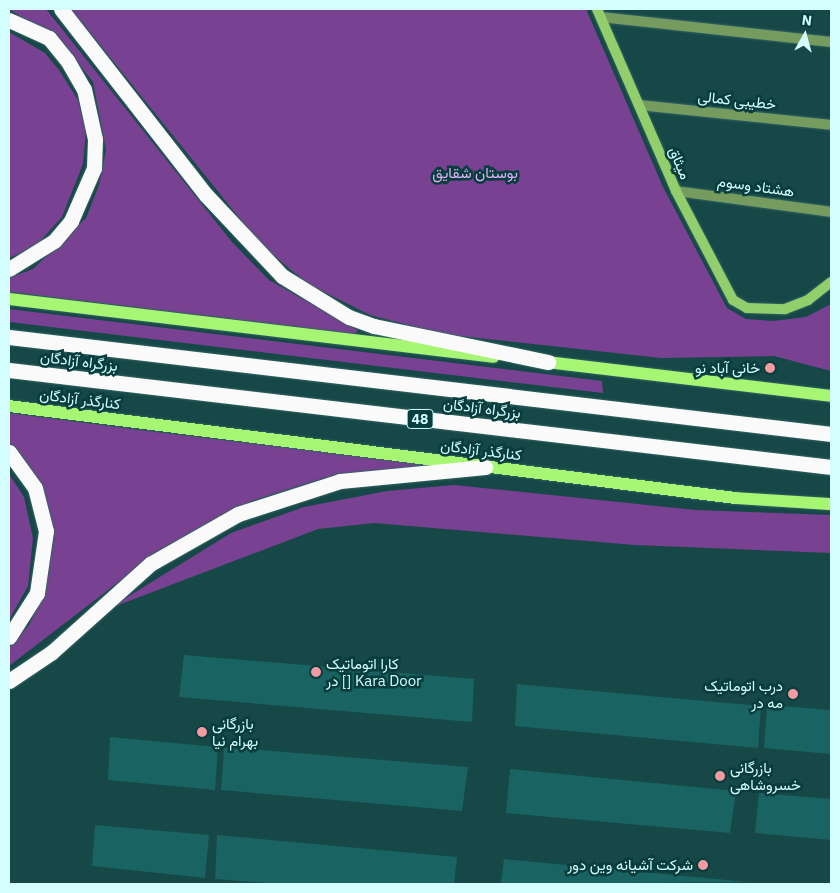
<!DOCTYPE html>
<html>
<head>
<meta charset="utf-8">
<style>
  body { margin:0 }
  #map { position:relative; width:840px; height:893px; overflow:hidden; background:#164847; font-family:"IBM Plex Sans",Vazirmatn,sans-serif }
  div>[style] { position:absolute }
  .green>* { inset:0; background:#794192 }
  .building>* { inset:0; background:#196362 }
  .roads { filter:drop-shadow(0 0 1px #346564) drop-shadow(0 0 1px #346564) }
  .street>* { height:10px; margin:-5px; padding:0 5px; transform-origin:5px; border-radius:5px; background:#759b5e }
  .secondary>* { height:10px; margin:-5px; padding:0 5px; transform-origin:5px; border-radius:5px; background:#92ce6b }
  .primary>* { height:12px; margin:-6px; padding:0 6px; transform-origin:6px; border-radius:6px; background:#a7f673 }
  .highway>* { height:15px; margin:-7.5px; padding:0 7.5px; transform-origin:7.5px; border-radius:7.5px; background:#fafafa }
  .dots>* { width:14px; height:14px; translate:-50% -50%; box-sizing:border-box; border:2px solid #083d3d; border-radius:50% }
  span { translate:-50% -50%; white-space:nowrap; text-align:center; line-height:1.15; -webkit-text-stroke:5px #083d3d; paint-order:stroke }
  .shield-label span { padding:1px 4px; background:#083d3d; border:1px solid; border-radius:4px; -webkit-text-stroke-width:0 }
  .shield-label { font-size:14px; color:#d4fefd; font-weight:700 }
  .street-label { font-size:15px; color:#d4fefd }
  .park-label { font-size:15px; color:#e1b1f8 }
  .poi-label { font-size:15px; color:#d4fefd }
  .right { translate:-100% -50%; text-align:right }
  .left { translate:0 -50%; text-align:left }
  .frame { position:absolute; inset:0; border:10px solid #d4fefd; pointer-events:none }
  .north { position:absolute; left:780px; top:10px; width:50px; height:50px; -webkit-text-stroke:4px #083d3d; paint-order:stroke; rotate:7deg; font-size:14px; font-weight:700; line-height:20px; text-align:center; color:#d4fefd }
  .north::after { content:''; display:block; margin:auto; width:18px; height:22px; background:#d4fefd; clip-path:polygon(50% 0,100% 100%,50% 72%,0 100%) }
</style>
</head>
<body>
<div id="map">
  <div class="green">
    <i style="clip-path:polygon(9px 9px,46px 9px,232px 242px,269px 280px,358px 330px,355px 334px,9px 292px,9px 278px,33px 269px,86px 218px,99px 185px,106px 150px,93px 82px,63px 44px)"></i>
    <i style="clip-path:polygon(71px 9px,586px 9px,663px 187px,727px 308px,746px 319px,773px 321px,806px 317px,831px 304px,831px 371px,774px 356px,661px 358px,442px 334px,370px 315px,308px 284px,261px 245px)"></i>
    <i style="clip-path:polygon(9px 32px,45px 53px,59px 70px,78px 100px,86px 131px,83px 164px,62px 217px,35px 247px,9px 258px)"></i>
    <i style="clip-path:polygon(9px 309px,602px 381px,603px 393px,9px 322px)"></i>
    <i style="clip-path:polygon(9px 413px,148px 431px,442px 466px,334px 475px,252px 501px,146px 561px,9px 666px,9px 648px,29px 625px,46px 589px,54px 536px,37px 478px,9px 443px)"></i>
    <i style="clip-path:polygon(9px 474px,24px 497px,33px 538px,28px 586px,9px 620px)"></i>
    <i style="clip-path:polygon(454px 485px,695px 510px,831px 515px,831px 553px,635px 545px,374px 523px,318px 529px,108px 609px,231px 533px,304px 507px,387px 491px)"></i>
  </div>
  <div class="building">
    <i style="clip-path:polygon(184px 655px,474px 679px,472px 722px,179px 697px)"></i>
    <i style="clip-path:polygon(517px 684px,761px 706px,758px 748px,515px 726px)"></i>
    <i style="clip-path:polygon(767px 705px,831px 710px,831px 754px,764px 748px)"></i>
    <i style="clip-path:polygon(110px 737px,218px 747px,215px 790px,108px 780px)"></i>
    <i style="clip-path:polygon(224px 747px,468px 767px,462px 811px,221px 790px)"></i>
    <i style="clip-path:polygon(510px 769px,736px 791px,730px 833px,506px 813px)"></i>
    <i style="clip-path:polygon(759px 793px,831px 799px,831px 840px,755px 833px)"></i>
    <i style="clip-path:polygon(95px 825px,209px 835px,205px 878px,92px 866px)"></i>
    <i style="clip-path:polygon(217px 835px,457px 857px,454px 884px,280px 884px,215px 879px)"></i>
    <i style="clip-path:polygon(504px 859px,748px 882px,501px 884px)"></i>
  </div>
  <div class="roads">
    <div class="street">
      <i style="left:601px;top:17px;width:231px;rotate:6.2deg"></i>
      <i style="left:639px;top:105px;width:193px;rotate:5.9deg"></i>
      <i style="left:676px;top:191px;width:156px;rotate:7.7deg"></i>
    </div>
    <div class="secondary">
      <i style="left:597px;top:9px;width:198px;rotate:66.5deg"></i>
      <i style="left:676px;top:191px;width:123px;rotate:62.4deg"></i>
      <i style="left:733px;top:300px;width:16px;rotate:30deg"></i>
      <i style="left:747px;top:308px;width:38px;rotate:2deg"></i>
      <i style="left:785px;top:309px;width:25px;rotate:-21deg"></i>
      <i style="left:808px;top:300px;width:29px;rotate:-38deg"></i>
    </div>
    <div class="primary">
      <i style="left:9px;top:299px;width:488px;rotate:6.8deg"></i>
      <i style="left:538px;top:361px;width:295px;rotate:6.8deg"></i>
      <i style="left:9px;top:406px;width:732px;rotate:7.22deg"></i>
      <i style="left:735px;top:498px;width:96px;rotate:3.6deg"></i>
    </div>
    <div class="highway">
      <i style="left:61px;top:9px;width:236px;rotate:52.1deg"></i>
      <i style="left:206px;top:195px;width:111px;rotate:46.8deg"></i>
      <i style="left:282px;top:276px;width:79px;rotate:31.5deg"></i>
      <i style="left:349px;top:317px;width:27px;rotate:20deg"></i>
      <i style="left:374px;top:326px;width:178px;rotate:11.7deg"></i>
      <i style="left:9px;top:20px;width:44px;rotate:24.2deg"></i>
      <i style="left:49px;top:38px;width:28px;rotate:51deg"></i>
      <i style="left:67px;top:60px;width:34px;rotate:60deg"></i>
      <i style="left:84px;top:89px;width:51px;rotate:77.6deg"></i>
      <i style="left:95px;top:139px;width:29px;rotate:92deg"></i>
      <i style="left:94px;top:168px;width:58px;rotate:113.5deg"></i>
      <i style="left:71px;top:221px;width:26px;rotate:130deg"></i>
      <i style="left:54px;top:241px;width:53px;rotate:148.1deg"></i>
      <i style="left:9px;top:337px;width:828px;rotate:6.73deg"></i>
      <i style="left:9px;top:370px;width:828px;rotate:6.73deg"></i>
      <i style="left:9px;top:452px;width:44px;rotate:54.2deg"></i>
      <i style="left:35px;top:488px;width:44px;rotate:75.7deg"></i>
      <i style="left:46px;top:531px;width:63px;rotate:98.3deg"></i>
      <i style="left:37px;top:593px;width:52px;rotate:122.5deg"></i>
      <i style="left:9px;top:681px;width:52px;rotate:-34deg"></i>
      <i style="left:52px;top:652px;width:132px;rotate:-41.9deg"></i>
      <i style="left:150px;top:564px;width:101px;rotate:-29.6deg"></i>
      <i style="left:238px;top:514px;width:107px;rotate:-17.9deg"></i>
      <i style="left:340px;top:481px;width:146px;rotate:-5.5deg"></i>
    </div>
  </div>
  <div class="dots">
    <i style="left:770px;top:368px;background:#f49aa2"></i>
    <i style="left:316px;top:672px;background:#f49aa2"></i>
    <i style="left:793px;top:694px;background:#f49aa2"></i>
    <i style="left:202px;top:732px;background:#f49aa2"></i>
    <i style="left:720px;top:776px;background:#f49aa2"></i>
    <i style="left:703px;top:865px;background:#f49aa2"></i>
  </div>
  <div class="shield-label">
    <span style="left:420px;top:419px">48</span>
  </div>
  <div class="street-label">
    <span style="left:737px;top:100px;rotate:6deg">خطیبی کمالی</span>
    <span style="left:680px;top:163px;rotate:67deg">میثاق</span>
    <span style="left:756px;top:186px;rotate:8deg">هشتاد وسوم</span>
    <span style="left:79px;top:361px;rotate:7deg">بزرگراه آزادگان</span>
    <span style="left:80px;top:399px;rotate:7deg">کنارگذر آزادگان</span>
    <span style="left:482px;top:408px;rotate:7deg">بزرگراه آزادگان</span>
    <span style="left:481px;top:450px;rotate:7deg">کنارگذر آزادگان</span>
  </div>
  <div class="park-label">
    <span style="left:475px;top:173px">بوستان شقایق</span>
  </div>
  <div class="poi-label">
    <span class="right" style="left:760px;top:368px">خانی آباد نو</span>
    <span class="left" style="left:326px;top:672px">کارا اتوماتیک<br>در [] Kara Door</span>
    <span class="right" style="left:783px;top:694px">درب اتوماتیک<br>مه در</span>
    <span class="left" style="left:212px;top:732px">بازرگانی<br>بهرام نیا</span>
    <span class="left" style="left:730px;top:776px">بازرگانی<br>خسروشاهی</span>
    <span class="right" style="left:693px;top:865px">شرکت آشیانه وین دور</span>
  </div>
  <div class="frame"></div>
  <div class="north">N</div>
</div>
</body>
</html>
